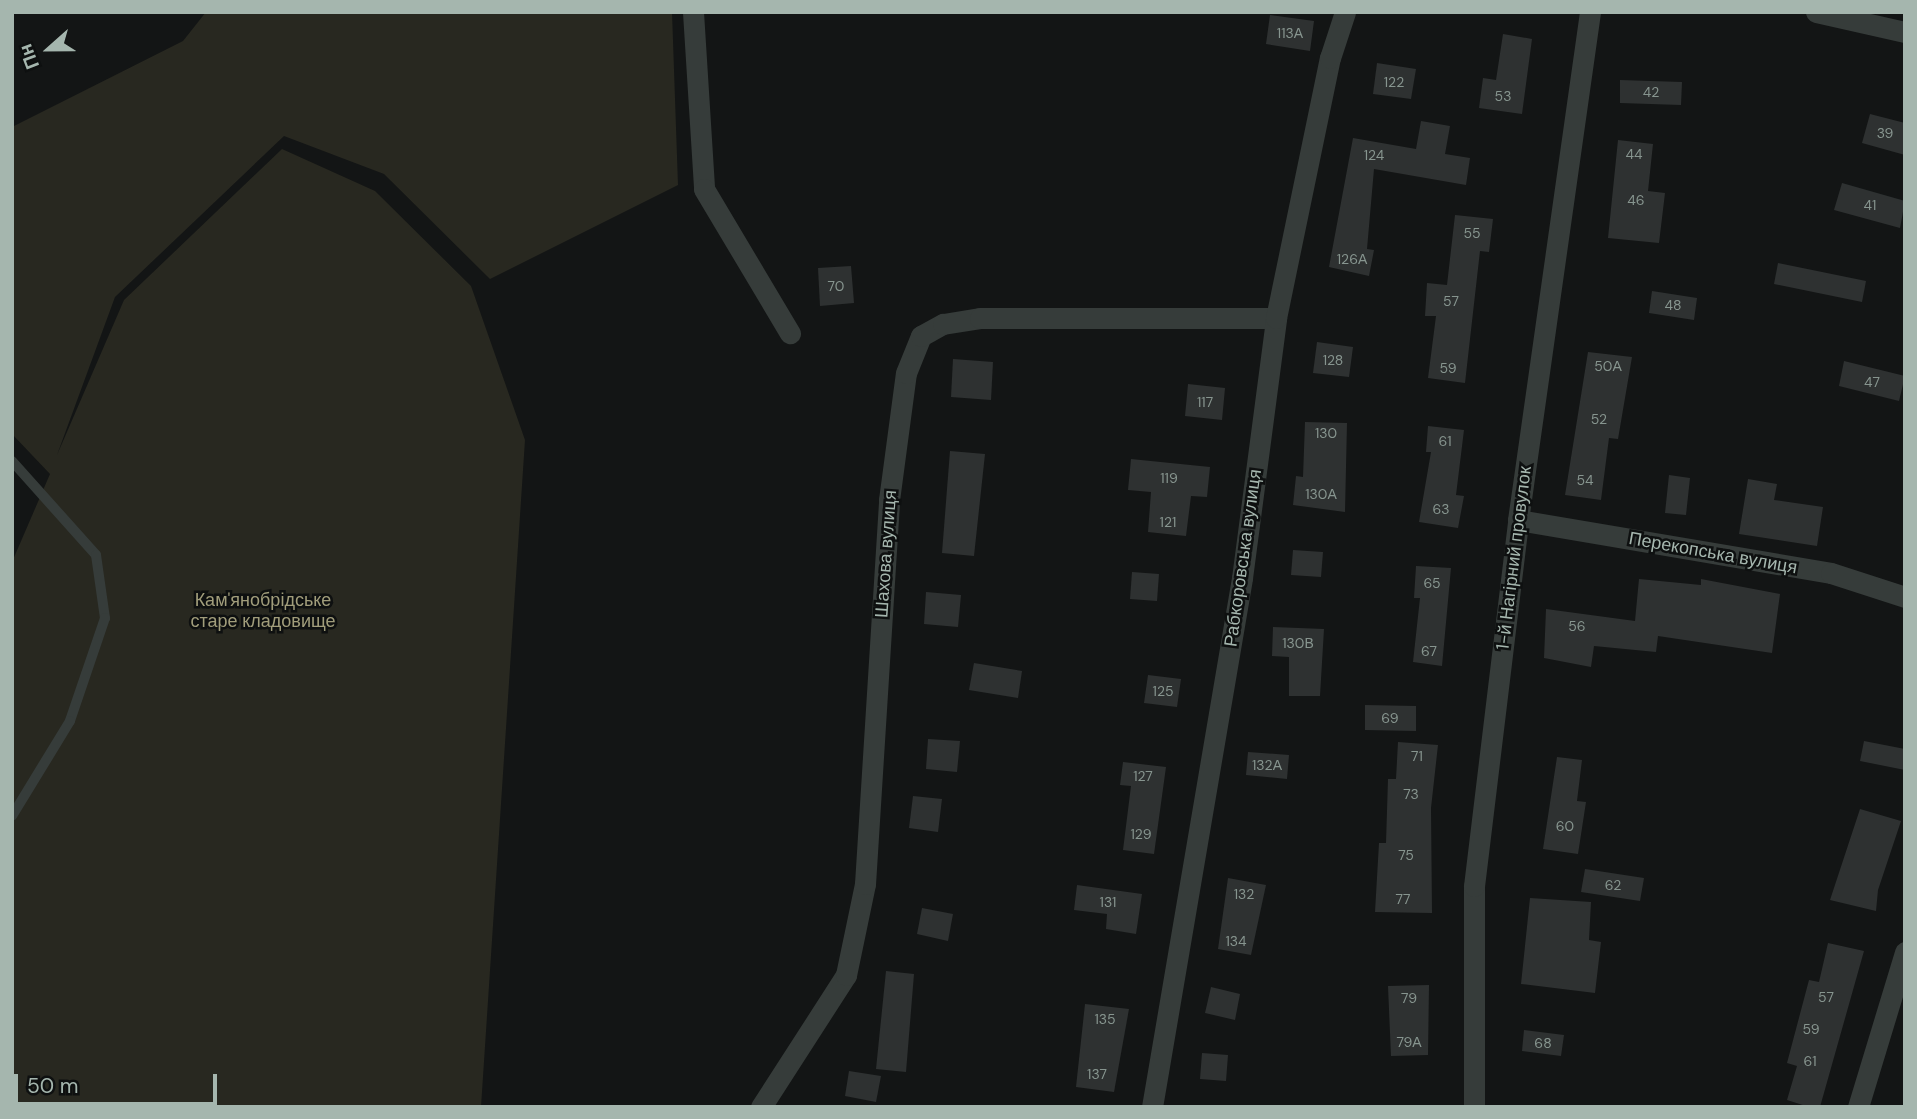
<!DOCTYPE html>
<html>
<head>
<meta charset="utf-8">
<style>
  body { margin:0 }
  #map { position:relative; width:1917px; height:1119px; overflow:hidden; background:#131515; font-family:"DM Sans",sans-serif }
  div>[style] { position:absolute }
  .green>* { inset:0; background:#282820 }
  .building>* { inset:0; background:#2e3131 }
  .service>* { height:10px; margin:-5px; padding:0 5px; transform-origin:5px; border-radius:5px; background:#363c3a }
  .minor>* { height:21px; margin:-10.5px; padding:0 10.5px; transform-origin:10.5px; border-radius:10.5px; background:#363c3a }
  span { translate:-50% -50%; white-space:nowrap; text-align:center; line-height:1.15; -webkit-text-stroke:5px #0e1010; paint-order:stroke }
  .number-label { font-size:14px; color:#87958f }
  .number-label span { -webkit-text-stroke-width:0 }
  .street-label { font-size:18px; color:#a5b6ae }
  .park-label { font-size:18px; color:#a19d7b }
  .frame { position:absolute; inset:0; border:14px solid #a5b6ae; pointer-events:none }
  .north { position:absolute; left:14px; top:14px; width:70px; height:70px; -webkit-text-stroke:5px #0e1010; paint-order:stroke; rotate:249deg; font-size:19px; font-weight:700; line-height:28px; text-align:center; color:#a5b6ae }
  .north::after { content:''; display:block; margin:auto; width:24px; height:32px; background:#a5b6ae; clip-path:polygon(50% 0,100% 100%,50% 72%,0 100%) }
  .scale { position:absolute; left:14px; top:1074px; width:203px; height:32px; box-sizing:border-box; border:4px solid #a5b6ae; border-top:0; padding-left:9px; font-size:21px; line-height:24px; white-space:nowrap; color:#a5b6ae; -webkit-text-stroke:5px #0e1010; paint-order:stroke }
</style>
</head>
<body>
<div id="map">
  <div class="green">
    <i style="clip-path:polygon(206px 12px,672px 12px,678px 185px,490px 279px,384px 174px,284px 136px,115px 297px,57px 455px,124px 300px,282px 149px,375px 191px,471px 286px,525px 440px,481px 1107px,12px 1107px,12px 562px,50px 474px,12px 434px,12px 127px,183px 41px)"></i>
  </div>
  <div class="building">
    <i style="clip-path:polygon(1270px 15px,1314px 21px,1310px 51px,1266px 44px)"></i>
    <i style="clip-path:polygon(1503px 34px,1532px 39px,1522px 114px,1479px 108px,1483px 78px,1496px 80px)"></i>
    <i style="clip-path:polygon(1377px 63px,1416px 69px,1411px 99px,1373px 94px)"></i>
    <i style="clip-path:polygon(1620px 80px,1682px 82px,1681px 105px,1620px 103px)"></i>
    <i style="clip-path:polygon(1870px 114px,1905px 123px,1905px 155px,1862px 143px)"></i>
    <i style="clip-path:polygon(1421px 121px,1450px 126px,1445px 154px,1470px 158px,1466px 185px,1374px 169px,1367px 249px,1374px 250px,1369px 276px,1329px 267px,1353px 138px,1416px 149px)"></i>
    <i style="clip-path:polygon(1618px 140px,1653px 144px,1648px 191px,1665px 193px,1659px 243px,1608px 238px)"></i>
    <i style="clip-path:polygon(1842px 183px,1905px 201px,1900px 228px,1834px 210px)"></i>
    <i style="clip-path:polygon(1455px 215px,1493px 219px,1489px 252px,1480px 251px,1465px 383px,1428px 378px,1436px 316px,1425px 316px,1427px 283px,1447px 285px)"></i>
    <i style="clip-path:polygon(1778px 263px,1866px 281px,1862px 302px,1774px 284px)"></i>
    <i style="clip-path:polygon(851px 266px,854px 303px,820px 306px,818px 268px)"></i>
    <i style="clip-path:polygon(1652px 291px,1697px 298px,1694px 320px,1649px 313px)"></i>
    <i style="clip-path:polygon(1317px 342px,1353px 347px,1349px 377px,1313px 373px)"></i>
    <i style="clip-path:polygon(1588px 352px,1632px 357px,1618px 439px,1609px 438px,1601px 500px,1565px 495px)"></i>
    <i style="clip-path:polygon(953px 359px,993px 362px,991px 400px,951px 397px)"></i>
    <i style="clip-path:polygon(1844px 361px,1905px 376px,1899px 401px,1839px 386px)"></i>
    <i style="clip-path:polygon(1188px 384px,1225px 388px,1222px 420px,1185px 416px)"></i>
    <i style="clip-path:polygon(1305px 422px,1347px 423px,1345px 512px,1293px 505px,1296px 476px,1303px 477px)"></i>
    <i style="clip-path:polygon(1428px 426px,1464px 430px,1456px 495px,1464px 496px,1458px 528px,1419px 522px,1431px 452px,1426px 452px)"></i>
    <i style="clip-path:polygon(950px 451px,985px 454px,974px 556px,942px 553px)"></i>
    <i style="clip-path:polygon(1131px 459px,1210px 467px,1207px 497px,1191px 496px,1186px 536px,1148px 532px,1151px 492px,1128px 490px)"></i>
    <i style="clip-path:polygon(1669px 475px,1690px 478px,1686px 515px,1665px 513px)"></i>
    <i style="clip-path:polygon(1748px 479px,1777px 484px,1774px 500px,1823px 507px,1817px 546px,1739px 534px)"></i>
    <i style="clip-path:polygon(1293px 550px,1323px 552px,1321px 577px,1291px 575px)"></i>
    <i style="clip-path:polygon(1416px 566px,1451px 568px,1442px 666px,1413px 662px,1420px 598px,1414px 598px)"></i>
    <i style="clip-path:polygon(1132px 572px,1159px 574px,1157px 601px,1130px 599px)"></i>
    <i style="clip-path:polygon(1639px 579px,1701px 585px,1701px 579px,1780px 594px,1772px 653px,1658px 636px,1656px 652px,1594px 646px,1591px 667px,1544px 658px,1546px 609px,1635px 621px)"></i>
    <i style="clip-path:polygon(926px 592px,961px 595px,958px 627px,924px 624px)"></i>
    <i style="clip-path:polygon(1273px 627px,1324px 629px,1320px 696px,1289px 696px,1289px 657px,1272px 656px)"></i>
    <i style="clip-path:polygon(974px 663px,1022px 671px,1018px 698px,969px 690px)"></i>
    <i style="clip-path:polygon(1148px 675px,1181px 679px,1177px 707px,1144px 703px)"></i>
    <i style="clip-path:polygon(1365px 705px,1416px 706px,1416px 731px,1365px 730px)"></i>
    <i style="clip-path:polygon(928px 739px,960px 741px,957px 772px,926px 769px)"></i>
    <i style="clip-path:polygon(1864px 741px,1905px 749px,1905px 770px,1860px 761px)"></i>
    <i style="clip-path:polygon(1398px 742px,1438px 745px,1431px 808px,1432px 913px,1375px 912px,1379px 843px,1386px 843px,1388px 779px,1396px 779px)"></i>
    <i style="clip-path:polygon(1248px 752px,1289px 755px,1287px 779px,1246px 775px)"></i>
    <i style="clip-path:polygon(1557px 757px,1582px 760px,1577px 801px,1586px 802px,1578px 854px,1543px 849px)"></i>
    <i style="clip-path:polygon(1123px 762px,1166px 767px,1154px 854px,1123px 850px,1131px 786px,1120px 785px)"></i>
    <i style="clip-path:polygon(913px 796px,942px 799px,938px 832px,909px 828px)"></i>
    <i style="clip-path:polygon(1860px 809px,1901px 821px,1878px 890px,1876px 911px,1830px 900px)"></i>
    <i style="clip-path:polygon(1585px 869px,1644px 878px,1640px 901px,1581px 892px)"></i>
    <i style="clip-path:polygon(1228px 878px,1266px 885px,1251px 955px,1218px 949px)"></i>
    <i style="clip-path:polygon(1077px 885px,1142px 894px,1136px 934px,1106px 929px,1107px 914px,1074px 910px)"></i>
    <i style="clip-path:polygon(1530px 898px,1591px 902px,1589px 940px,1601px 942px,1595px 993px,1521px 984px)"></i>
    <i style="clip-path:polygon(922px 908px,953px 914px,948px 941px,917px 934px)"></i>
    <i style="clip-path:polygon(1828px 943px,1864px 951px,1820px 1107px,1809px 1107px,1787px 1100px,1797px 1066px,1787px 1063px,1809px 980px,1819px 982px)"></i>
    <i style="clip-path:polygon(886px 971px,914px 974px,906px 1072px,876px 1069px)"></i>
    <i style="clip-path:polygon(1429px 985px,1428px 1055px,1391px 1056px,1388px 986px)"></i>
    <i style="clip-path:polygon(1211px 987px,1240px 994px,1235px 1020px,1205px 1013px)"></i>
    <i style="clip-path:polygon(1085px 1004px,1129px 1009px,1114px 1092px,1076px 1087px)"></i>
    <i style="clip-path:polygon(1524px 1030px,1564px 1035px,1561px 1056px,1522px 1051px)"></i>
    <i style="clip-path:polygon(1202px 1053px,1228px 1055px,1226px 1081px,1200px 1079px)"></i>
    <i style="clip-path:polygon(849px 1071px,881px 1076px,876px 1102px,845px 1096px)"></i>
  </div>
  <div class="service">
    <i style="left:12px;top:461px;width:126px;rotate:48.2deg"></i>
    <i style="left:96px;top:555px;width:64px;rotate:81.9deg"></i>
    <i style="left:105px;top:618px;width:109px;rotate:108.8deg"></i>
    <i style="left:70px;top:721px;width:111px;rotate:121.4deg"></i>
  </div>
  <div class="minor">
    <i style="left:693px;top:12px;width:177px;rotate:86.4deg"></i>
    <i style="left:704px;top:189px;width:168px;rotate:59.2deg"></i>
    <i style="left:1816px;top:12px;width:91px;rotate:12.7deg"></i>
    <i style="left:1518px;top:520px;width:317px;rotate:9.6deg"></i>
    <i style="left:1831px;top:573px;width:78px;rotate:18deg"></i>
    <i style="left:761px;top:1107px;width:157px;rotate:-57.2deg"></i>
    <i style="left:846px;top:975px;width:93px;rotate:-78.2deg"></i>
    <i style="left:865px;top:884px;width:385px;rotate:-86.4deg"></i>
    <i style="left:889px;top:500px;width:128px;rotate:-82.4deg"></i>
    <i style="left:906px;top:373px;width:40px;rotate:-68deg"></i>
    <i style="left:921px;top:336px;width:25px;rotate:-29deg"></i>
    <i style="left:943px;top:324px;width:37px;rotate:-9deg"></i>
    <i style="left:980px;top:318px;width:296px"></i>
    <i style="left:1152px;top:1107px;width:537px;rotate:-80.34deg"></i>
    <i style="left:1242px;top:578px;width:262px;rotate:-82.5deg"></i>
    <i style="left:1276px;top:318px;width:266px;rotate:-78.3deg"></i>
    <i style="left:1330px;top:58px;width:48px;rotate:-71.9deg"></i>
    <i style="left:1474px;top:1107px;width:221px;rotate:-90deg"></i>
    <i style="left:1474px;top:886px;width:369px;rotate:-83.1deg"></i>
    <i style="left:1518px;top:520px;width:513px;rotate:-81.93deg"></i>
    <i style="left:1858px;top:1107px;width:162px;rotate:-73.1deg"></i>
  </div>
  <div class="number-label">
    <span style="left:1290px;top:33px">113А</span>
    <span style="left:1394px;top:82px">122</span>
    <span style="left:1651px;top:92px">42</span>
    <span style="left:1503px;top:96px">53</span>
    <span style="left:1885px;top:133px">39</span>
    <span style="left:1634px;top:154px">44</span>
    <span style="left:1374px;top:155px">124</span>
    <span style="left:1636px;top:200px">46</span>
    <span style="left:1870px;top:205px">41</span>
    <span style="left:1472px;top:233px">55</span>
    <span style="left:1352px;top:259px">126А</span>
    <span style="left:836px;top:286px">70</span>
    <span style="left:1451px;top:301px">57</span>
    <span style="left:1673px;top:305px">48</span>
    <span style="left:1333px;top:360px">128</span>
    <span style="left:1608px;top:366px">50А</span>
    <span style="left:1448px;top:368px">59</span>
    <span style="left:1872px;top:382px">47</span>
    <span style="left:1205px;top:402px">117</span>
    <span style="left:1599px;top:419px">52</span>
    <span style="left:1326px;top:433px">130</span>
    <span style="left:1445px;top:441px">61</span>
    <span style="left:1169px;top:478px">119</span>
    <span style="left:1585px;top:480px">54</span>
    <span style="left:1321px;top:494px">130А</span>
    <span style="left:1441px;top:509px">63</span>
    <span style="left:1168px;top:522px">121</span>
    <span style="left:1432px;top:583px">65</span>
    <span style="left:1577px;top:626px">56</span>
    <span style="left:1298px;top:643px">130В</span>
    <span style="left:1429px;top:651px">67</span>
    <span style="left:1163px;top:691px">125</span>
    <span style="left:1390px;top:718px">69</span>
    <span style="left:1417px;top:756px">71</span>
    <span style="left:1267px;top:765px">132А</span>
    <span style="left:1143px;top:776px">127</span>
    <span style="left:1411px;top:794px">73</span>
    <span style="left:1565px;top:826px">60</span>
    <span style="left:1141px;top:834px">129</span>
    <span style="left:1406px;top:855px">75</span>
    <span style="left:1613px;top:885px">62</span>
    <span style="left:1244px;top:894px">132</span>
    <span style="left:1403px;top:899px">77</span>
    <span style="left:1108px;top:902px">131</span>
    <span style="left:1236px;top:941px">134</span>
    <span style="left:1826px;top:997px">57</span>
    <span style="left:1409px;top:998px">79</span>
    <span style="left:1105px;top:1019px">135</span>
    <span style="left:1811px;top:1029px">59</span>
    <span style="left:1409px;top:1042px">79А</span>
    <span style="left:1543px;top:1043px">68</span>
    <span style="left:1810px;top:1061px">61</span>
    <span style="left:1097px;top:1074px">137</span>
  </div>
  <div class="street-label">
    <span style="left:1713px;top:553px;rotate:10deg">Перекопська вулиця</span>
    <span style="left:886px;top:554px;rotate:-86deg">Шахова вулиця</span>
    <span style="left:1243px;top:558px;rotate:-82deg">Рабкоровська вулиця</span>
    <span style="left:1514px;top:558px;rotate:-83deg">1-й Нагірний провулок</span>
  </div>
  <div class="park-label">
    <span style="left:263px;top:611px">Кам'янобрідське<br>старе кладовище</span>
  </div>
  <div class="frame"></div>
  <div class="north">Пн</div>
  <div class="scale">50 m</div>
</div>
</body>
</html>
